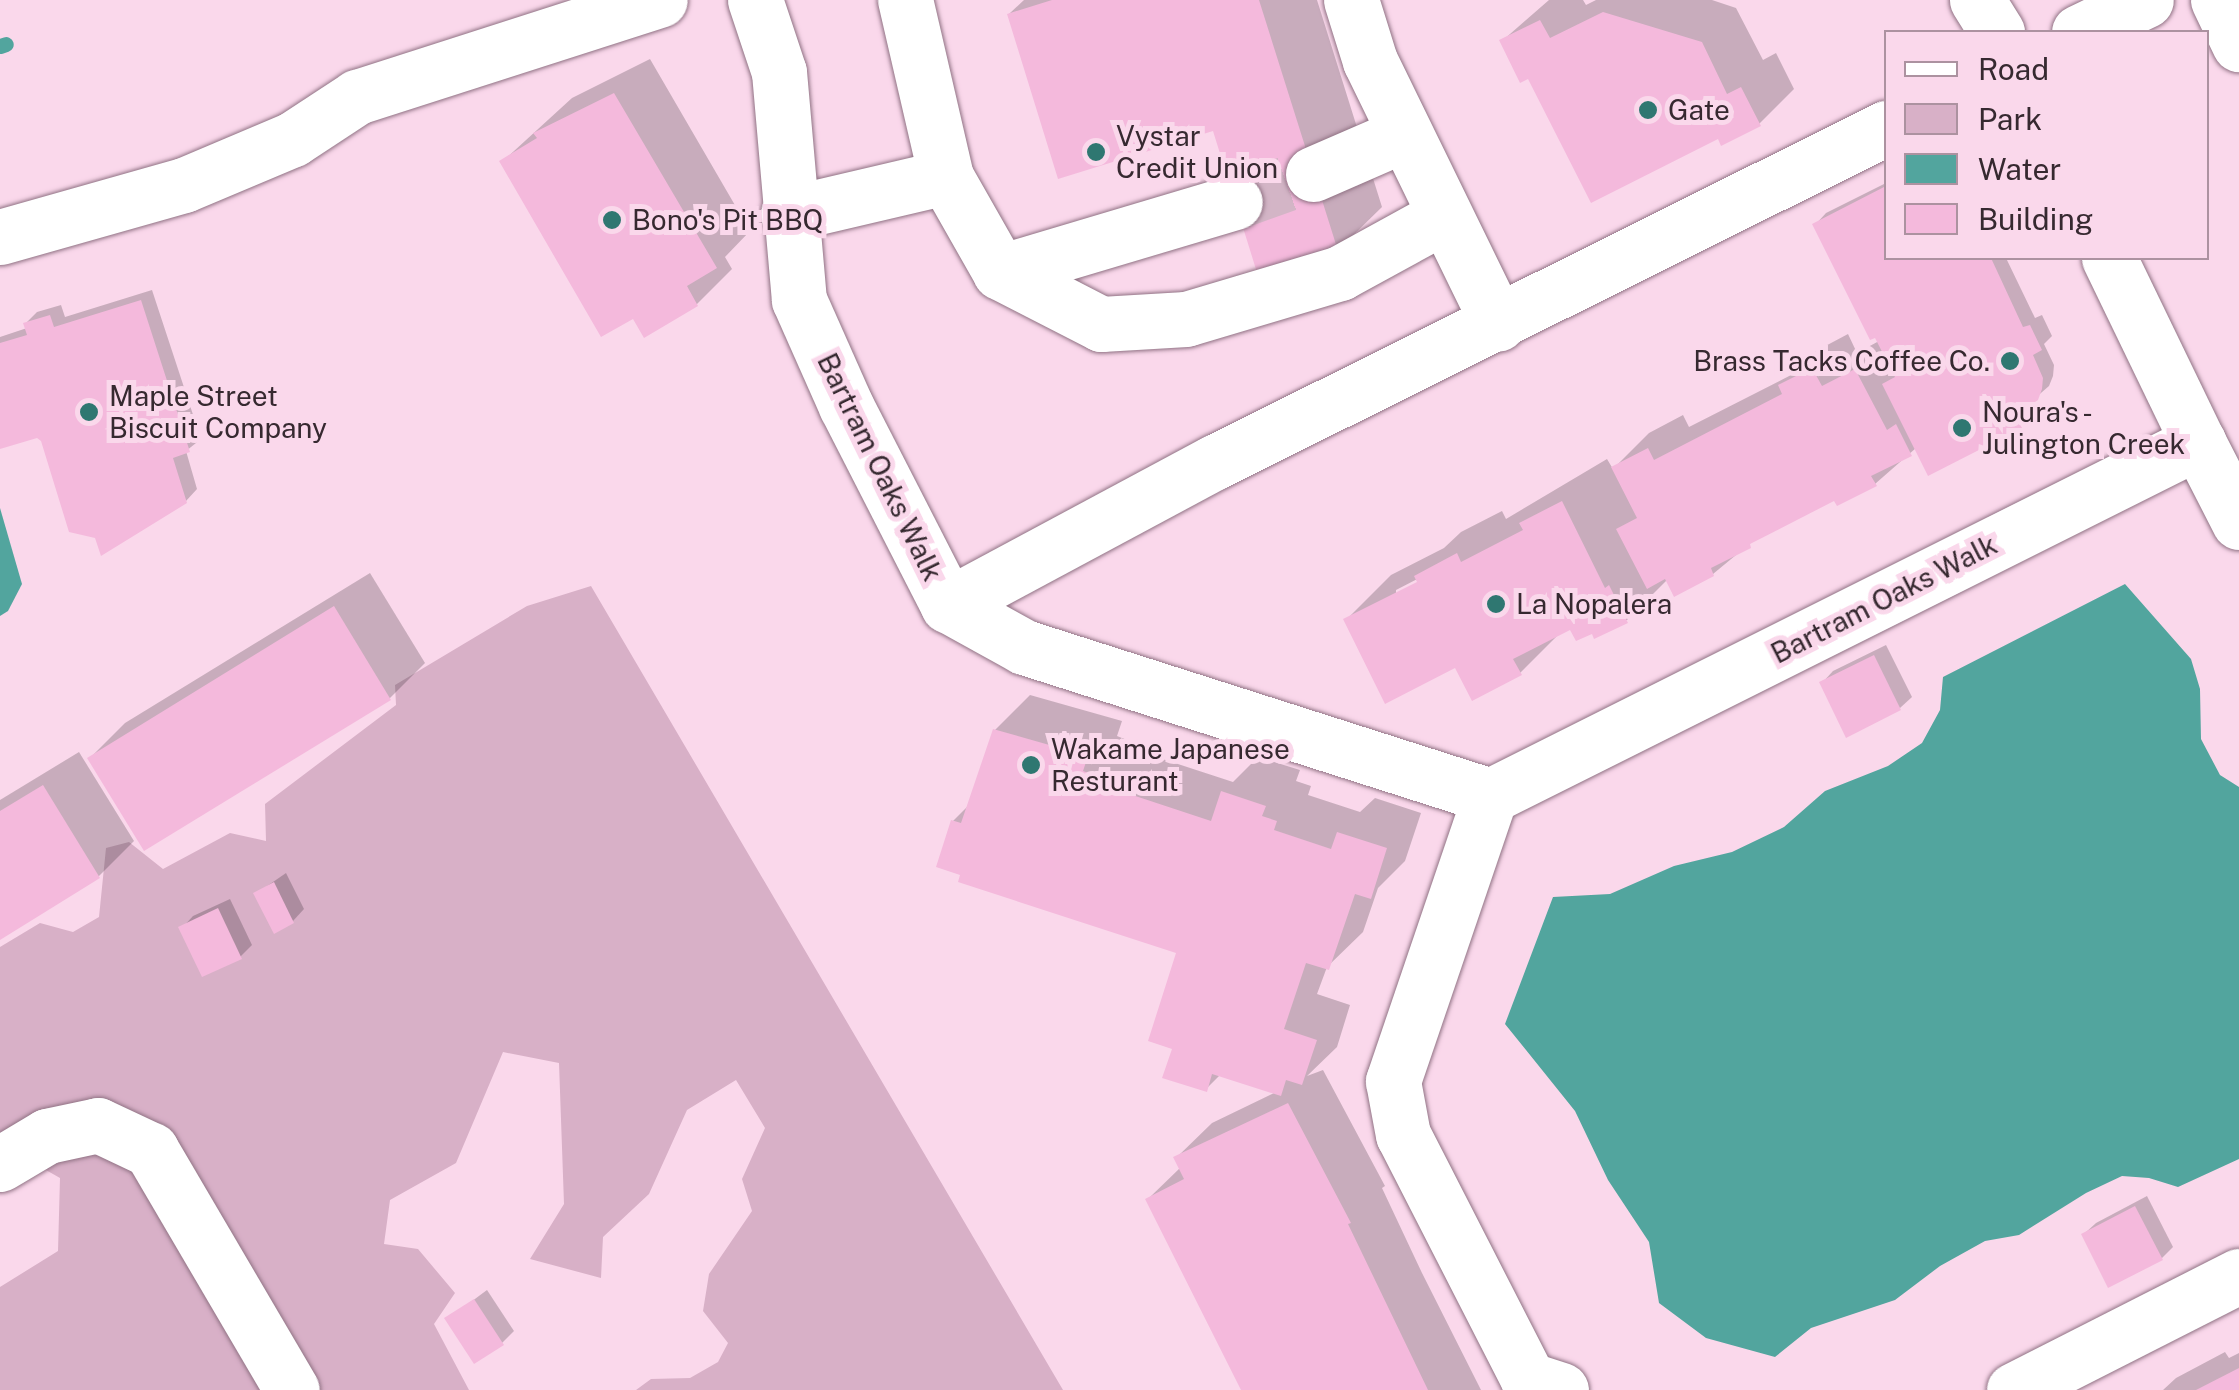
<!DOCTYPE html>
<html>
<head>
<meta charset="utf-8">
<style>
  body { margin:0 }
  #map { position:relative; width:2239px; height:1390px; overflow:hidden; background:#fad8eb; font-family:"Public Sans",sans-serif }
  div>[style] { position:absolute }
  .green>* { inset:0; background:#d8b0c7 }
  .water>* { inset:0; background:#52a59e }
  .shadow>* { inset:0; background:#0003 }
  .stream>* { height:15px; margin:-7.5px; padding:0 7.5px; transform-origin:7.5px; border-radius:7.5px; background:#52a59e }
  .building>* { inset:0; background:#f4b9dc }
  .minor-tunnel>* { height:55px; margin-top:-27.5px; transform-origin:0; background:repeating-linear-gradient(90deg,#d3b5c6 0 55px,transparent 0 83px) }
  .roads { filter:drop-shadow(0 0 2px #907284) drop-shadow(0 0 2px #907284) }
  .minor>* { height:55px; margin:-27.5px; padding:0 27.5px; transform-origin:27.5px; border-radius:27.5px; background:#fff }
  .major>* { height:55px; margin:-27.5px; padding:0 27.5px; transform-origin:27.5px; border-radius:27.5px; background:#fff }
  .dots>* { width:28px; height:28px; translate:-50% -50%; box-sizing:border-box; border:5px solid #fad8eb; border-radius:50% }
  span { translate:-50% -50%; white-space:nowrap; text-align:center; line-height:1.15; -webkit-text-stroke:10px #fad8eb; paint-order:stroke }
  .poi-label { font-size:28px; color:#362930 }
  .left { translate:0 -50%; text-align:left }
  .right { translate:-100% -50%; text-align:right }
  .street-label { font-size:28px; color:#362930 }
  .legend { position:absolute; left:1884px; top:30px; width:325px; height:230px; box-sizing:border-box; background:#fad8eb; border:2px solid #ac92a0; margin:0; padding:12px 18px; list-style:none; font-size:30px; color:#362930 }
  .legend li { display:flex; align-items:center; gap:20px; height:50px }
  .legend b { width:50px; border:2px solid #ac92a0 }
</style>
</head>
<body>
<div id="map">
  <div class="green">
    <i style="clip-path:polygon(591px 586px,1063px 1390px,636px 1390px,651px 1379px,690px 1378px,718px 1362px,728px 1343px,703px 1311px,709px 1274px,752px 1211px,742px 1179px,765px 1128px,736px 1080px,687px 1110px,649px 1194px,603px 1237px,601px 1278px,530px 1259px,564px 1204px,559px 1063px,503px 1052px,456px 1163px,390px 1200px,384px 1244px,418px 1249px,455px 1293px,434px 1324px,469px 1390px,0 1390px,0 1287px,58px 1251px,60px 1178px,23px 1157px,0 1187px,0 947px,40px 923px,73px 932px,99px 917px,106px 848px,129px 842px,163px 869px,230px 833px,266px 841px,265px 804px,396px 705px,395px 685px,527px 606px)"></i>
  </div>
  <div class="water">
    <i style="clip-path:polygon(0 508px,22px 584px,8px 611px,0 616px)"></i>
    <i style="clip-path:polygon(2125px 584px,2191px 659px,2200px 689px,2201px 739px,2220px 775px,2239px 787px,2239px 1159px,2178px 1187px,2149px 1178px,2122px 1176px,2086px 1193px,2019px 1235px,1985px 1241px,1940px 1266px,1895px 1300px,1811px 1328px,1775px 1357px,1706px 1338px,1659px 1303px,1649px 1242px,1608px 1180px,1575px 1111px,1505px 1024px,1553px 897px,1610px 894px,1674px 866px,1732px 852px,1784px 827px,1825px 791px,1888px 766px,1922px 743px,1940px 710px,1943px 677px)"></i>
  </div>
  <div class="shadow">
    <i style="clip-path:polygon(1024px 0,1317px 0,1382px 207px,1337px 251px,1214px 128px,1009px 14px)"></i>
    <i style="clip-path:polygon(1549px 0,1583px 0,1586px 5px,1596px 0,1712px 0,1736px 8px,1763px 60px,1776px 53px,1794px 89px,1759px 124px,1720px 136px,1529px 76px,1502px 41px)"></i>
    <i style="clip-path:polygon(650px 59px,750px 231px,725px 257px,732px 269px,697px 304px,645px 335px,634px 315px,502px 162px,572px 98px)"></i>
    <i style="clip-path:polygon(evenodd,1886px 183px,1886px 258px,2006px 258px,2035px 318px,2042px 315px,2052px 336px,2044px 344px,2054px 365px,2053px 376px,2049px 386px,2027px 405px,2032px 414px,2020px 426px,1916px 448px,1875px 484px,1835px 498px,1759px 536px,1713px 574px,1668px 579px,1627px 620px,1593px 631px,1571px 627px,1562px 631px,1520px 673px,1456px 664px,1346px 620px,1391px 575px,1444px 548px,1461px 532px,1502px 511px,1506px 519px,1607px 459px,1613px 469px,1649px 433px,1683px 415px,1689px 427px,1793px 374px,1816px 351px,1848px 334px,1857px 353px,1879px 341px,1815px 225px,1826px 213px,1886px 183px,1427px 574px,1430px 579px,1396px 596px,1396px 590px,1427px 574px)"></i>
    <i style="clip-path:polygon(152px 290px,201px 439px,186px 451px,197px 489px,186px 501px,97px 536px,43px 439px,37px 435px,0 446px,0 337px,27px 328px,26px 323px,37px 312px,61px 305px,65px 317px)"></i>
    <i style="clip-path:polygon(370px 573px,425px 663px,390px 698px,145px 848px,90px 758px,125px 723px)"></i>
    <i style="clip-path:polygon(1886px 645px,1912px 697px,1900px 708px,1822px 683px,1833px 671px)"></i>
    <i style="clip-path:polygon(1030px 695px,1122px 721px,1117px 736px,1132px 742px,1129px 748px,1233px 782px,1258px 757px,1300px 770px,1296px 781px,1311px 786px,1308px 795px,1360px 812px,1375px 798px,1421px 813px,1405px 861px,1378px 888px,1363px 932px,1327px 967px,1317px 994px,1350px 1005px,1337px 1047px,1307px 1076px,1323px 1070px,1385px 1186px,1382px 1188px,1422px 1273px,1481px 1390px,1244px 1390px,1148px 1199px,1181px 1167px,1176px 1158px,1212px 1123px,1276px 1092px,1221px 1074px,1206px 1089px,1180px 952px,953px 821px,970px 804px,995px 730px)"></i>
    <i style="clip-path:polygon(79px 752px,134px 841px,99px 876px,0 937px,0 800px)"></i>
    <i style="clip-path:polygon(286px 873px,304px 909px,293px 921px,257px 893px)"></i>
    <i style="clip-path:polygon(230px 899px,252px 945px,240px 957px,182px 928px,193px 916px)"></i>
    <i style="clip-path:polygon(2147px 1196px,2173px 1247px,2162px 1258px,2084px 1234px,2096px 1223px)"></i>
    <i style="clip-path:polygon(487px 1290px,514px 1331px,502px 1343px,448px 1319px)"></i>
    <i style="clip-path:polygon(2225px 1352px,2229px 1358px,2239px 1353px,2239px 1390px,2163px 1390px,2176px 1378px)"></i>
  </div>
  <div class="stream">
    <i style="left:0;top:46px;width:6px;rotate:-18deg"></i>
  </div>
  <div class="building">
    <i style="clip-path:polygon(1052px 0,1259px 0,1339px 254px,1259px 279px,1213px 131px,1058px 179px,1007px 14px)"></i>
    <i style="clip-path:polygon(1603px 12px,1702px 42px,1727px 94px,1741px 87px,1761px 126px,1721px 146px,1718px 139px,1591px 203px,1528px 79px,1520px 83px,1499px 40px,1540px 20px,1550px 38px)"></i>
    <i style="clip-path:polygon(614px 93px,717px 268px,687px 286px,698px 306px,644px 338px,633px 319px,601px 337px,499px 161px,537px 138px,533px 133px)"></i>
    <i style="clip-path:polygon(1886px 186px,1886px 258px,1991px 258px,2023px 327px,2030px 325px,2042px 350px,2033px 355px,2043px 378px,2042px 389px,2038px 400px,2015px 415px,2022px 428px,1928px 476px,1882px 384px,1895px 377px,1875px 338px,1870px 340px,1812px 224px)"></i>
    <i style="clip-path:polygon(141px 300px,190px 452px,173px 458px,187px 503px,101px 556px,95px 538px,69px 532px,41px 441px,37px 438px,0 449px,0 343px,27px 335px,23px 323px,50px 315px,54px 327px)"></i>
    <i style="clip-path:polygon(1812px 368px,1822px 386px,1855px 369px,1887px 430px,1896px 424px,1912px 456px,1871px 476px,1877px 486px,1837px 506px,1834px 501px,1750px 544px,1751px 548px,1711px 568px,1714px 576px,1674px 597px,1665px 579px,1647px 589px,1616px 529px,1637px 518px,1611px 467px,1648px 448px,1654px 460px,1782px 394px,1778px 385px)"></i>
    <i style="clip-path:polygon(1562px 501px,1605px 588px,1609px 585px,1628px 623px,1594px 639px,1592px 634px,1576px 641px,1570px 630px,1513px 659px,1522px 675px,1472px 701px,1455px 668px,1385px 704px,1343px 619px,1417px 582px,1414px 576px,1457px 553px,1461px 562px,1523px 530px,1519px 523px)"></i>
    <i style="clip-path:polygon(334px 606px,391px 700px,144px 851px,87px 758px)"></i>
    <i style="clip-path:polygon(1874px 655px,1901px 710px,1846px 738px,1819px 682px)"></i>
    <i style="clip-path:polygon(993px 729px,1088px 756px,1083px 771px,1099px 777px,1096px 783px,1211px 821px,1221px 791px,1266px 806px,1262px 816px,1277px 821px,1274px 830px,1331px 849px,1337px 832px,1387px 848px,1371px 899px,1355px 894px,1329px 970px,1306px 963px,1284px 1029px,1317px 1040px,1302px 1085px,1286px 1080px,1281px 1096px,1212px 1074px,1207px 1092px,1162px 1078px,1172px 1049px,1148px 1041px,1176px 953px,958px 882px,960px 875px,936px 867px,951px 820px,961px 823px)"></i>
    <i style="clip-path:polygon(43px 785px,100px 878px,0 940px,0 811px)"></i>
    <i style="clip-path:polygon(274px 882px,294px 923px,274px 934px,253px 893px)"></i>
    <i style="clip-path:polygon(218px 908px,242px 959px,202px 977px,178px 927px)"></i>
    <i style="clip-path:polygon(1288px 1103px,1351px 1223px,1348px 1224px,1428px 1390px,1241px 1390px,1145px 1199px,1184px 1179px,1173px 1157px)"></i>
    <i style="clip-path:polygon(2135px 1206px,2163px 1260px,2108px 1288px,2081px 1234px)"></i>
    <i style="clip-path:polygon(474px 1299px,504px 1345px,474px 1364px,444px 1318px)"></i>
    <i style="clip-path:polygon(2239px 1368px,2239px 1390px,2196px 1390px)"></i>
  </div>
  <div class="minor-tunnel">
    <i style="left:1235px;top:202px;width:83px;rotate:-19.7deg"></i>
  </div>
  <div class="roads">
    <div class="minor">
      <i style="left:755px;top:0;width:76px;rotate:71.6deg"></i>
      <i style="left:779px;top:72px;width:229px;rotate:85deg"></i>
      <i style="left:799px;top:300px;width:116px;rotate:66.1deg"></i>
      <i style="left:846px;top:406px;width:224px;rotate:62.9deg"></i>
      <i style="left:948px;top:605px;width:87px;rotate:28.9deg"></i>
      <i style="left:1024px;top:647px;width:489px;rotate:17.7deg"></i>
      <i style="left:1351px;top:0;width:64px;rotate:72.7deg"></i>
      <i style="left:1370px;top:61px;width:292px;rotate:64deg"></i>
      <i style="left:1977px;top:0;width:38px;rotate:58deg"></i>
      <i style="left:2079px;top:32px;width:74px;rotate:-25.5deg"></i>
      <i style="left:1313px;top:174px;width:100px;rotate:-23.5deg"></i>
      <i style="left:946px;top:177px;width:109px;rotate:60.4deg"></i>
      <i style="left:1000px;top:272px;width:114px;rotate:27.2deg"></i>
      <i style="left:1101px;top:324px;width:85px;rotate:-3.4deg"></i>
      <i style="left:1186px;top:319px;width:161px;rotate:-16.6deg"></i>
      <i style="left:1340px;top:273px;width:119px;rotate:-28.7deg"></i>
      <i style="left:788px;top:214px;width:162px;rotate:-13.2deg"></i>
      <i style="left:946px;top:177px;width:182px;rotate:-103deg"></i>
      <i style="left:0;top:237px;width:191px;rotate:-15.8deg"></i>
      <i style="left:184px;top:185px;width:118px;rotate:-22.9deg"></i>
      <i style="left:293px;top:139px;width:77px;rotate:-33.3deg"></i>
      <i style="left:357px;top:97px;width:318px;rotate:-17.8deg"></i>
      <i style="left:2109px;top:258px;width:204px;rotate:64.2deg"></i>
      <i style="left:1000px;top:272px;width:245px;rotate:-16.6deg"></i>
      <i style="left:948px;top:605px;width:303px;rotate:-28.2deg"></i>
      <i style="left:1215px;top:462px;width:750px;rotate:-26.46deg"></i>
      <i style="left:0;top:1164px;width:55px;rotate:-30.8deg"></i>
      <i style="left:47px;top:1136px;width:52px;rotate:-12.2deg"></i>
      <i style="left:98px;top:1125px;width:59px;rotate:25.3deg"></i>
      <i style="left:151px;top:1150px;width:278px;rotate:59.6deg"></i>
      <i style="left:1561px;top:1390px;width:35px;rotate:-162deg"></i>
      <i style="left:1528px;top:1379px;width:274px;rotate:-117.1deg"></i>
      <i style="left:1403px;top:1135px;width:55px;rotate:-100.5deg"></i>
      <i style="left:1393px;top:1081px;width:301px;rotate:-71.2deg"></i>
      <i style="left:1490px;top:796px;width:792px;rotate:-26.57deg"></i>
      <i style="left:2198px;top:442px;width:90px;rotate:62.9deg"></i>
      <i style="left:2014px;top:1390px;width:252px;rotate:-26.9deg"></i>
    </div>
    <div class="major">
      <i style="left:2218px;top:0;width:49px;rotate:64.5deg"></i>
    </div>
  </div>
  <div class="dots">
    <i style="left:1648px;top:110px;background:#2f7771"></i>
    <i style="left:1096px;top:152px;background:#2f7771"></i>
    <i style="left:612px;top:220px;background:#2f7771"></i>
    <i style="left:2010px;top:361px;background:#2f7771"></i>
    <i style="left:89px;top:412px;background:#2f7771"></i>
    <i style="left:1962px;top:428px;background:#2f7771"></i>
    <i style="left:1496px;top:604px;background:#2f7771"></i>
    <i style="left:1031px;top:765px;background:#2f7771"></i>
  </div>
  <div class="poi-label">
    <span class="left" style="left:1668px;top:110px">Gate</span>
    <span class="left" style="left:1116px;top:152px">Vystar<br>Credit Union</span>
    <span class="left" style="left:632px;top:220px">Bono's Pit BBQ</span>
    <span class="right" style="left:1990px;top:361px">Brass Tacks Coffee Co.</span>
    <span class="left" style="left:109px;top:412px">Maple Street<br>Biscuit Company</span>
    <span class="left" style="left:1982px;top:428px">Noura's -<br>Julington Creek</span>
    <span class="left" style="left:1516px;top:604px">La Nopalera</span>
    <span class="left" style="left:1051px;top:765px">Wakame Japanese<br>Resturant</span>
  </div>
  <div class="street-label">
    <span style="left:880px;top:467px;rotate:64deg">Bartram Oaks Walk</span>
    <span style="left:1884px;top:599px;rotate:-27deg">Bartram Oaks Walk</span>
  </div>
  <ul class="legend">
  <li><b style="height:12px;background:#fff"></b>Road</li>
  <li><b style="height:28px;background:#d8b0c7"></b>Park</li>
  <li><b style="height:28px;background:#52a59e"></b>Water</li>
  <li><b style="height:28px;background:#f4b9dc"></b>Building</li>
  </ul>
</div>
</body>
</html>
